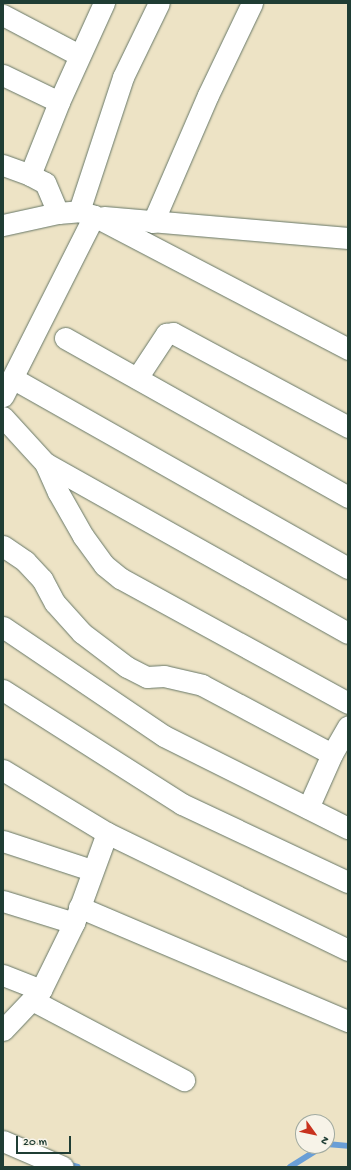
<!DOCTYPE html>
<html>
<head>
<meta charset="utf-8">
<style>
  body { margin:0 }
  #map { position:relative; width:351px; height:1170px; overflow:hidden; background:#ede3c5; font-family:"Gochi Hand",sans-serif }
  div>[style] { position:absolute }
  .stream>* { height:5.5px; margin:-2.75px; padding:0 2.75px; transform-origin:2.75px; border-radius:2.75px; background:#699ed6 }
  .roads { filter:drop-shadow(0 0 1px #677767) drop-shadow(0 0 1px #677767) }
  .minor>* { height:21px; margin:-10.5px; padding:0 10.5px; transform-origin:10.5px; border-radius:10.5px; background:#fff }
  span { translate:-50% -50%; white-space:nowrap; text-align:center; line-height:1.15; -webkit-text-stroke:3px #f7f3e8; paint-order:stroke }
  .frame { position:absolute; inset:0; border:4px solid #1f3d34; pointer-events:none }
  .north { position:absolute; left:295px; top:1114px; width:40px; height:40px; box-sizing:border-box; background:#f7f3e8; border:1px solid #a1aaa0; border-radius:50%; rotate:123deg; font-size:11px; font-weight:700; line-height:16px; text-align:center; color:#1f3d34 }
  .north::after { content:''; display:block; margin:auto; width:14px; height:18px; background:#c8321e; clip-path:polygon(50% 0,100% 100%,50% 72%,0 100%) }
  .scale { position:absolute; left:16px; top:1136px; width:55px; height:18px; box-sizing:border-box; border:2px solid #1f3d34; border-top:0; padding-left:5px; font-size:12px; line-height:14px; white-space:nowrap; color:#1f3d34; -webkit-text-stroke:3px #f7f3e8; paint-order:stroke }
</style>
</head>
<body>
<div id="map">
  <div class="stream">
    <i style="left:327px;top:1144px;width:21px;rotate:5deg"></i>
    <i style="left:67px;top:1164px;width:11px;rotate:15deg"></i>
    <i style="left:290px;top:1167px;width:39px;rotate:-32deg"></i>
  </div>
  <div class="roads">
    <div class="minor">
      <i style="left:3px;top:15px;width:86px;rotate:27.8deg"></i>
      <i style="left:3px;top:75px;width:62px;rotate:25.7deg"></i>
      <i style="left:3px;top:165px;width:29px;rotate:20deg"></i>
      <i style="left:79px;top:211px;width:141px;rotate:-71.8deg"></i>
      <i style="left:123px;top:77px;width:82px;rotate:-64.1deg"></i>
      <i style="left:58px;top:213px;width:33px;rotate:-113deg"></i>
      <i style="left:45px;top:183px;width:17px;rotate:-152deg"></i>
      <i style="left:30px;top:175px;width:79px;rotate:-68.3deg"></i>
      <i style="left:59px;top:102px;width:109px;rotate:-65.6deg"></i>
      <i style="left:104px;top:217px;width:245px;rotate:4.9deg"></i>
      <i style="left:153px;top:222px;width:138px;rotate:-66.6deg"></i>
      <i style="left:208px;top:95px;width:102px;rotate:-64.4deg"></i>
      <i style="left:3px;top:225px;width:56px;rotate:-12.3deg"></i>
      <i style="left:58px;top:213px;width:21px;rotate:-5deg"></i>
      <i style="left:79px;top:211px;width:16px;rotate:18deg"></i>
      <i style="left:94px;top:216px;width:287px;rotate:27.6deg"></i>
      <i style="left:65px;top:338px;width:325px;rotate:29.3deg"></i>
      <i style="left:137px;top:378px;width:53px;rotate:-56.6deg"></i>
      <i style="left:166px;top:334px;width:7px;rotate:-8deg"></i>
      <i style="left:173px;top:333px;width:199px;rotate:28.2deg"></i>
      <i style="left:14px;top:379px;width:384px;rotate:29.5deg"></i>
      <i style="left:3px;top:396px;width:202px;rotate:-63.2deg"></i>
      <i style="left:3px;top:417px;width:62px;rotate:47.6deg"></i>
      <i style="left:45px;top:463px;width:32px;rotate:66deg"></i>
      <i style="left:58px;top:492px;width:51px;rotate:60.4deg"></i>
      <i style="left:83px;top:536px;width:36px;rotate:54deg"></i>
      <i style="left:104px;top:565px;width:21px;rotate:39deg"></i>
      <i style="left:120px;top:578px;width:260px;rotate:28.7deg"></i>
      <i style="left:45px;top:463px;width:347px;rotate:29.3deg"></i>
      <i style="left:3px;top:546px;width:27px;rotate:34deg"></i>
      <i style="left:25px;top:561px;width:25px;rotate:47deg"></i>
      <i style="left:42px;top:579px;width:27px;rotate:62deg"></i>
      <i style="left:55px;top:603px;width:40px;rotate:48deg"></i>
      <i style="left:82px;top:633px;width:56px;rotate:37.1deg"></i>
      <i style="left:127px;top:667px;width:22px;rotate:27deg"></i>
      <i style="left:147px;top:677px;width:17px;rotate:-3deg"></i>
      <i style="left:164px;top:676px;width:39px;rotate:13deg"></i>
      <i style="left:202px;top:685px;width:147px;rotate:28deg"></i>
      <i style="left:3px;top:627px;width:194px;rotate:34.1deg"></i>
      <i style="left:164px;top:736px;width:206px;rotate:26.6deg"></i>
      <i style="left:3px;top:690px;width:212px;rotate:32.5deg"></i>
      <i style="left:182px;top:804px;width:183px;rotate:25.2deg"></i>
      <i style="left:3px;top:770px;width:122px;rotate:31.2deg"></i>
      <i style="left:107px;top:833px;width:268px;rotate:25.9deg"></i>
      <i style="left:308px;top:808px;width:59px;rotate:-66deg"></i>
      <i style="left:332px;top:754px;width:32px;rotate:-60deg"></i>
      <i style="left:3px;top:841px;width:93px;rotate:18.2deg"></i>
      <i style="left:3px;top:901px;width:74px;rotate:17.2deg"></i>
      <i style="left:79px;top:907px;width:292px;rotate:23deg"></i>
      <i style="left:3px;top:975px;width:41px;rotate:21.5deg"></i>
      <i style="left:32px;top:1000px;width:172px;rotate:27.8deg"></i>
      <i style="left:3px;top:1030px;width:55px;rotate:-46.5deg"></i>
      <i style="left:41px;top:990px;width:75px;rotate:-63.8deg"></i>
      <i style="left:74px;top:923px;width:96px;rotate:-69.9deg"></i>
      <i style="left:3px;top:1141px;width:65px;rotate:23.4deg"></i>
    </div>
  </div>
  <div class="frame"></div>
  <div class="north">N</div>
  <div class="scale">20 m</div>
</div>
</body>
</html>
